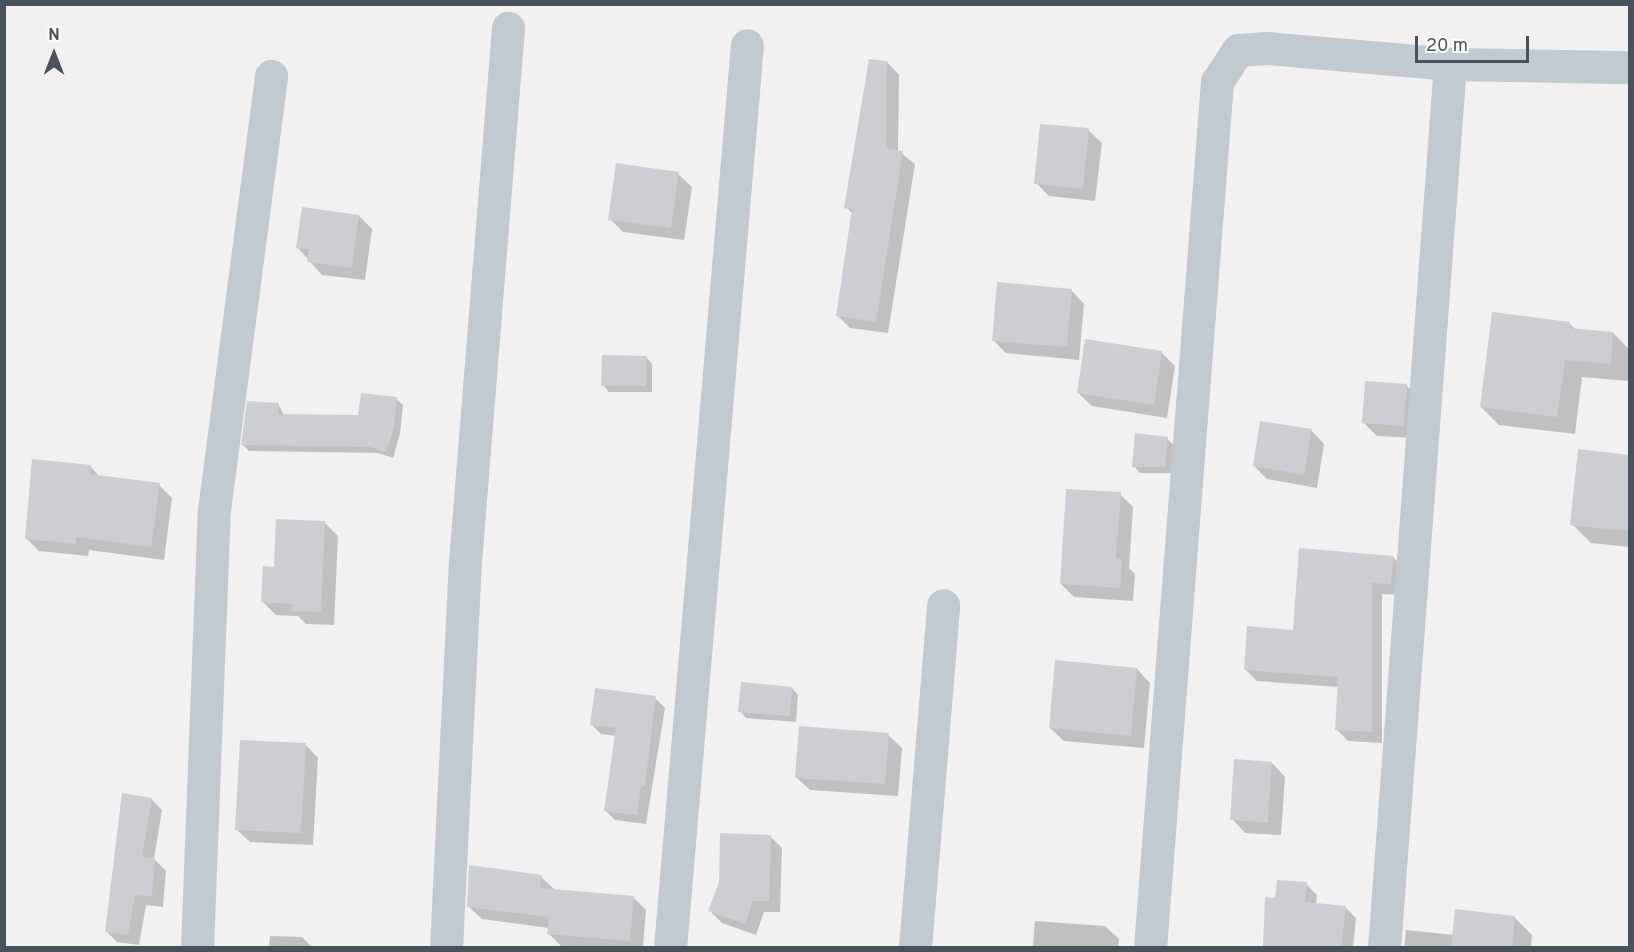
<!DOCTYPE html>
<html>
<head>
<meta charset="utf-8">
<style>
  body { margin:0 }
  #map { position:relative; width:1634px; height:952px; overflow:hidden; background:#f2f0f0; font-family:Overpass,sans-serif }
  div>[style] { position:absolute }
  .shadow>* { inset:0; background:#0003 }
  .building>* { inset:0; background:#cdced4 }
  .street>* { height:33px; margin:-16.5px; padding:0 16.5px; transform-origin:16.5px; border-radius:16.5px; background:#c1c9d1 }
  span { translate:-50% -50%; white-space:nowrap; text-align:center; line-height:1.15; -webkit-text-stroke:6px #fff; paint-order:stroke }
  .frame { position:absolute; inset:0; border:6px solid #48515c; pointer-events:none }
  .north { position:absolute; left:24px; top:24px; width:60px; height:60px; -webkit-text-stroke:4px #fff; paint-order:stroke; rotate:0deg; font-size:16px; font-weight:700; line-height:24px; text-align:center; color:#48515c }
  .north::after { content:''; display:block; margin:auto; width:21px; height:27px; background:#48515c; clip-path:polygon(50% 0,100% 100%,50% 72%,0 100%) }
  .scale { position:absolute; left:1415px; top:36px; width:114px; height:27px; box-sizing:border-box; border:3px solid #48515c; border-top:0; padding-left:8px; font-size:18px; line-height:21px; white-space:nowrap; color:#48515c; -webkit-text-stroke:4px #fff; paint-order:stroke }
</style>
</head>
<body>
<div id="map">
  <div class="shadow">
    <i style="clip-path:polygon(887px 62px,899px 75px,898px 151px,915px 164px,888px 333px,850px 328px,838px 316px,853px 214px,846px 207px)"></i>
    <i style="clip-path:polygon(1088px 130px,1102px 143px,1095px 201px,1049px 196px,1036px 183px)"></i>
    <i style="clip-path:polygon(678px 174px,692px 187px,684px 240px,623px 232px,610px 219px)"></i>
    <i style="clip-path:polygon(359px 216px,372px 229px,365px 280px,322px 275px,298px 248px)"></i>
    <i style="clip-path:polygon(1071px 290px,1084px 304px,1079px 360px,1006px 353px,993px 340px)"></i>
    <i style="clip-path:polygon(1569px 323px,1576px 330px,1613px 333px,1630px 350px,1628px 381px,1582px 377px,1575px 434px,1499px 425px,1481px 407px)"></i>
    <i style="clip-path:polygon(1161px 352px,1175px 366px,1167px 418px,1092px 406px,1078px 393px)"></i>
    <i style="clip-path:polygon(646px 357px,652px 364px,652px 392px,609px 392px,603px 385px)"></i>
    <i style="clip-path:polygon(1406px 385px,1419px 399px,1417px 438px,1377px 436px,1364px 423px)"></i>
    <i style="clip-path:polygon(396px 399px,403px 405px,400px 434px,393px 458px,378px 453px,249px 451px,243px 445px,278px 404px,284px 415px,360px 417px)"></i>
    <i style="clip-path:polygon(1311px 430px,1324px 444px,1317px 488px,1267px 479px,1254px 466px)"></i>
    <i style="clip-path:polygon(1167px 439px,1174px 445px,1171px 473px,1140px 473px,1134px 466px)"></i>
    <i style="clip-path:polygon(1579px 451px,1630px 456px,1630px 547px,1591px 543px,1572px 524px)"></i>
    <i style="clip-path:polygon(90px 466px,100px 477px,159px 485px,172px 498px,164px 560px,89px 550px,88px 556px,39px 551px,26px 538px)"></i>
    <i style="clip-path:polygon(1120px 494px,1133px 507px,1129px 568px,1135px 574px,1133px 601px,1074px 597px,1061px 584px)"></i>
    <i style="clip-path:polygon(324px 522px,338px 536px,334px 625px,306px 624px,298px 616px,276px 615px,262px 601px,276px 569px)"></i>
    <i style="clip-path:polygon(1393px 557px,1404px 569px,1402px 595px,1382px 594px,1382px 743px,1348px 741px,1336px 729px,1338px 687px,1257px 681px,1245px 669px)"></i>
    <i style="clip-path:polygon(1137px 669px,1150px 683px,1144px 748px,1064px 741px,1050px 728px)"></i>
    <i style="clip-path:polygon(792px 688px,798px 695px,796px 722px,746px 718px,740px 711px)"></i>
    <i style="clip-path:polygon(655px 698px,665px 708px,646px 824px,615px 820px,605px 810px,617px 736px,601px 734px,591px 724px)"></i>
    <i style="clip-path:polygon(888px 735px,902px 748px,898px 796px,810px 790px,796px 777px)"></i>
    <i style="clip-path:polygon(305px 744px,318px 758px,313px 845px,250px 842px,236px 829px)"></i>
    <i style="clip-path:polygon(1272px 763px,1285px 777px,1281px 835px,1245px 833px,1232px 819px)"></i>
    <i style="clip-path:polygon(151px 799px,162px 810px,154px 859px,166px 871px,163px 907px,146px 905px,139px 945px,117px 942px,106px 931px)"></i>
    <i style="clip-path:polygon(770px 836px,782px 848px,780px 912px,764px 912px,756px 935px,722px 923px,710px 911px)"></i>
    <i style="clip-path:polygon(541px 877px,555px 890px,633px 897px,646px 910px,643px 948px,562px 947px,549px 934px,549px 928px,482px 919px,468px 906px)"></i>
    <i style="clip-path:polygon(1306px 884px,1317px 895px,1316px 904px,1345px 907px,1356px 918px,1353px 948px,1263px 948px,1266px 899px,1277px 900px)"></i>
    <i style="clip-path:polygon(1515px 918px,1532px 935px,1531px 948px,1404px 948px,1406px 930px,1454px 935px)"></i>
    <i style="clip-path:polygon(1035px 921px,1105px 926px,1119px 939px,1118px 948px,1033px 948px)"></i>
    <i style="clip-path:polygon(270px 936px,302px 937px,313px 948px,269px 948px)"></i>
  </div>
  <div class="building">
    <i style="clip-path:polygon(869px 59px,887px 61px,886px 148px,903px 151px,876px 322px,836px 316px,852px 209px,844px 208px)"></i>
    <i style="clip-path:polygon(1040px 124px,1089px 128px,1083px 189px,1034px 184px)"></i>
    <i style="clip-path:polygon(616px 163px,679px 172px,671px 228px,608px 220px)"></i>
    <i style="clip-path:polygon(302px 207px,359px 215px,352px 268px,307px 262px,309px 249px,296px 248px)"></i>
    <i style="clip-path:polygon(997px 282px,1072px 289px,1067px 347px,992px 341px)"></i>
    <i style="clip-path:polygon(1492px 312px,1570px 322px,1569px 328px,1613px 332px,1611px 364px,1565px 360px,1557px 417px,1480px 407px)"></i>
    <i style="clip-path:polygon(1085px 339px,1162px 351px,1154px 405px,1077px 393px)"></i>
    <i style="clip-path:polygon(602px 355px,647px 356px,646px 386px,601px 386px)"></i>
    <i style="clip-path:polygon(1365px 381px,1407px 384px,1404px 426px,1362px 423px)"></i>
    <i style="clip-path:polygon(361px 393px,397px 397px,394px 427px,386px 452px,370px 447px,241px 445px,247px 401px,279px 403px,278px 414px,358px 415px)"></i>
    <i style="clip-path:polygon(1260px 421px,1312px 429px,1304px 475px,1253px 466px)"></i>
    <i style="clip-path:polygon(1135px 433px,1168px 437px,1165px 467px,1132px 467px)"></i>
    <i style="clip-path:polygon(1578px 449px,1629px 455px,1629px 531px,1570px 525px)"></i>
    <i style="clip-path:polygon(32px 459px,91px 465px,90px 474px,160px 483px,151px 547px,76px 537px,76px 544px,25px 539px)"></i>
    <i style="clip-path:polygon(1066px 489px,1121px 492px,1116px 558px,1122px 559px,1120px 588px,1060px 584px)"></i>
    <i style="clip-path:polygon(276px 519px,325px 521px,321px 612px,291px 611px,292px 604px,261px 602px,263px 566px,274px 567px)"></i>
    <i style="clip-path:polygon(1299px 548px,1393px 556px,1391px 584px,1372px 583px,1372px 732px,1335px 730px,1338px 677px,1244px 670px,1247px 626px,1293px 630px)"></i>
    <i style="clip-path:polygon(1055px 660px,1137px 668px,1131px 736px,1049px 728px)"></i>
    <i style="clip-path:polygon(741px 682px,792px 687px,790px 716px,738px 712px)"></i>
    <i style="clip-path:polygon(595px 688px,656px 696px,645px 786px,641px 786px,637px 815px,604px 811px,616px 728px,590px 725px)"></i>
    <i style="clip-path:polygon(799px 726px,889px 733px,885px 784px,795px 778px)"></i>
    <i style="clip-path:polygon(240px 740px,306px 743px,301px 833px,235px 830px)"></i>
    <i style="clip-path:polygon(1234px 759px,1272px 762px,1268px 823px,1230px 820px)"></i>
    <i style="clip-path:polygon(122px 793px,152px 798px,142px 857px,155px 858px,152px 896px,135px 895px,128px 935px,105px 932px)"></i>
    <i style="clip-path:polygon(720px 833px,771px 835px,769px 901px,753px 901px,745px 924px,708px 911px,719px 883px)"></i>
    <i style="clip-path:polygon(469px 865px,542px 875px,540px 888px,634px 896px,630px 941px,547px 934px,549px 917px,467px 907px)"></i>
    <i style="clip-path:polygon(1277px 880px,1307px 882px,1305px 902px,1346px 906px,1341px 948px,1263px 948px,1265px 897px,1275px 898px)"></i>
    <i style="clip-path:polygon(1455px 909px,1515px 916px,1512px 948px,1451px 948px)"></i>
  </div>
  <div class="street">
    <i style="left:197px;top:948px;width:438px;rotate:-87.8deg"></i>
    <i style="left:214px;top:510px;width:438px;rotate:-82.5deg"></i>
    <i style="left:446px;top:948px;width:386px;rotate:-87.2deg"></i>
    <i style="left:465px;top:562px;width:536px;rotate:-85.4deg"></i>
    <i style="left:670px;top:948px;width:906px;rotate:-85.13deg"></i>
    <i style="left:915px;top:948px;width:344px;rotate:-85.3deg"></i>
    <i style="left:1150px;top:948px;width:869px;rotate:-85.58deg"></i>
    <i style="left:1217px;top:82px;width:38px;rotate:-57deg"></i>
    <i style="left:1238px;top:50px;width:29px;rotate:-4deg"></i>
    <i style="left:1267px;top:48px;width:184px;rotate:5deg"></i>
    <i style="left:1450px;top:64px;width:180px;rotate:1deg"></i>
    <i style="left:1384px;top:948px;width:886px;rotate:-85.73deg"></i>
  </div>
  <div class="frame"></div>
  <div class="north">N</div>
  <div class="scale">20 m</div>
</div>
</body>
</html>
